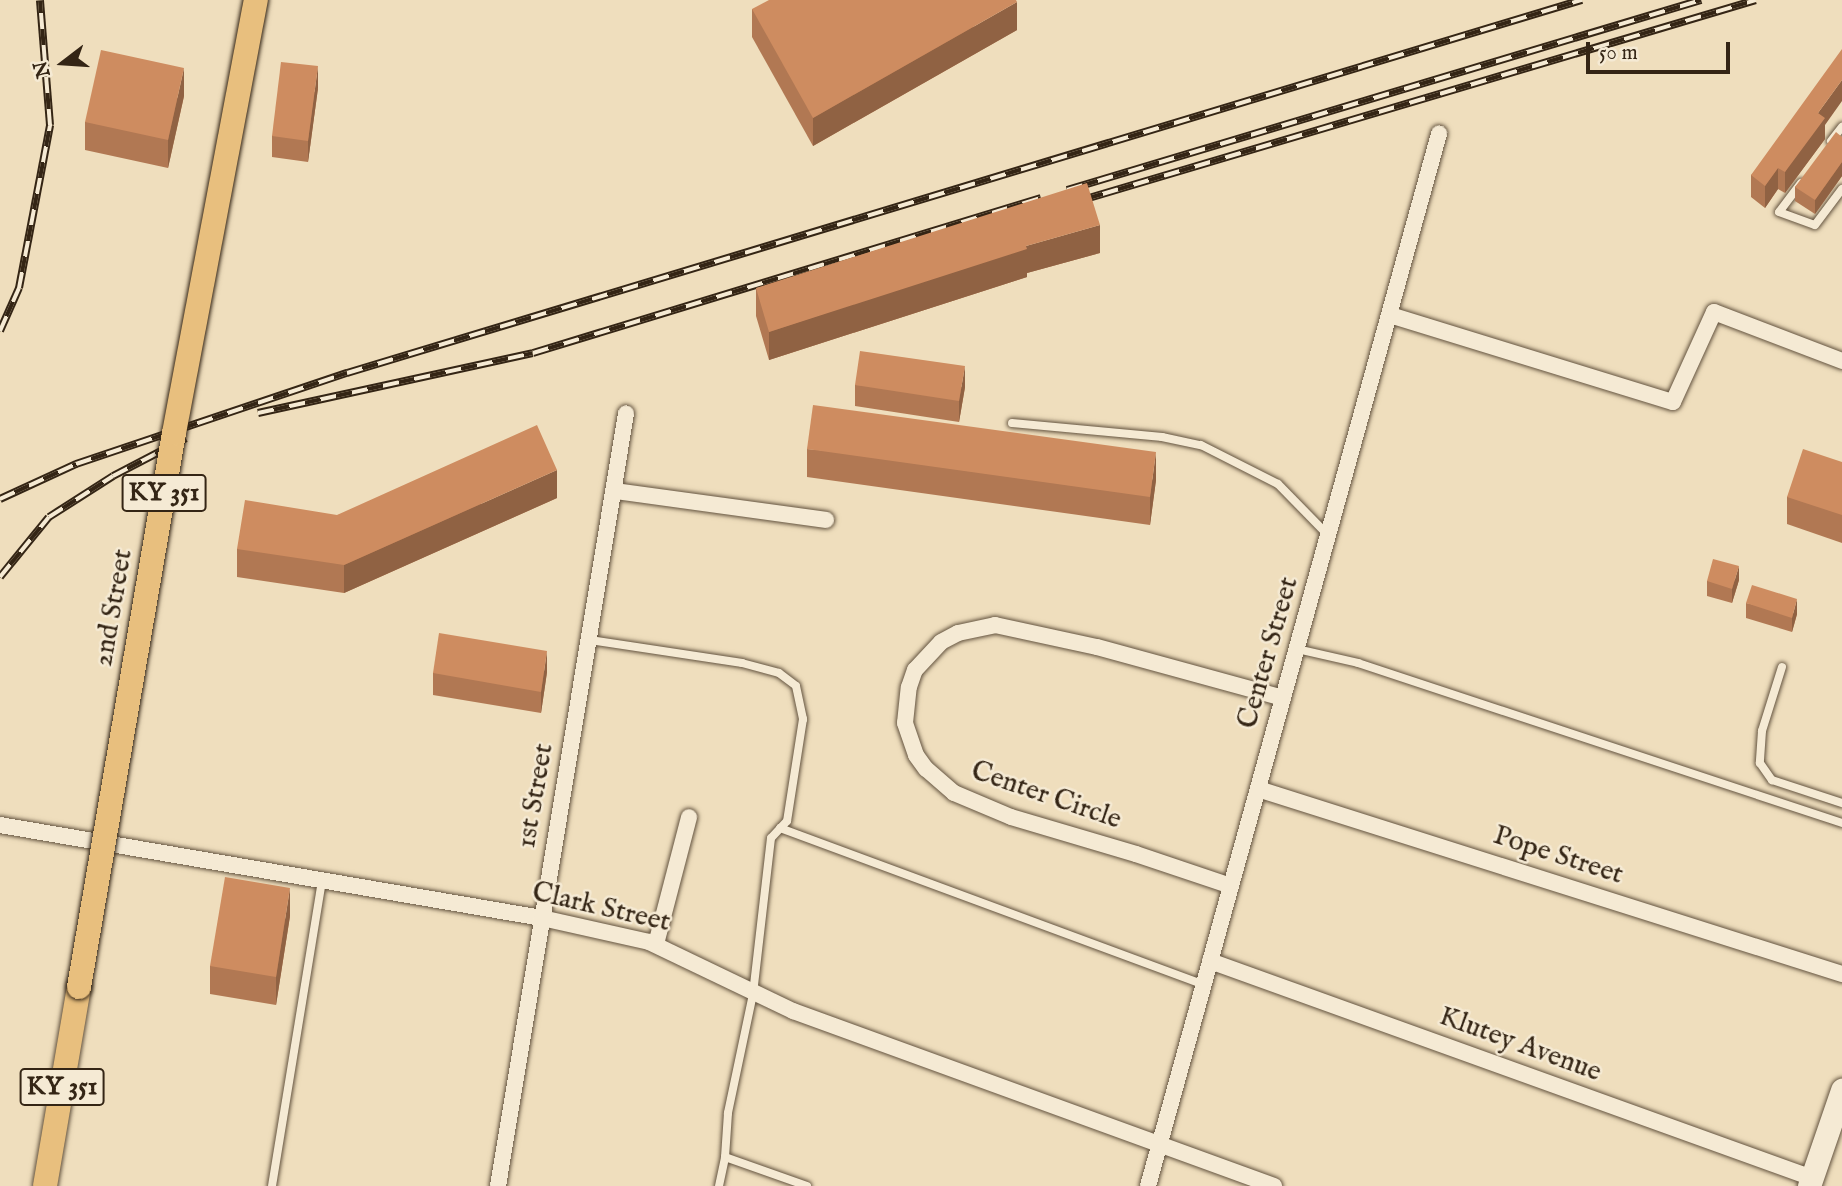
<!DOCTYPE html>
<html>
<head>
<meta charset="utf-8">
<style>
  body { margin:0 }
  #map { position:relative; width:1842px; height:1186px; overflow:hidden; background:#efdebd; font-family:"IM FELL English",serif }
  div>[style] { position:absolute }
  .roads { filter:drop-shadow(0 0 2px #63533f) drop-shadow(0 0 2px #63533f) }
  .lane>* { height:8px; margin:-4px; padding:0 4px; transform-origin:4px; border-radius:4px; background:#f5ead4 }
  .street>* { height:16px; margin:-8px; padding:0 8px; transform-origin:8px; border-radius:8px; background:#f5ead4 }
  .secondary>* { height:23px; margin:-11.5px; padding:0 11.5px; transform-origin:11.5px; border-radius:11.5px; background:#f5ead4 }
  .primary>* { height:24px; margin:-12px; padding:0 12px; transform-origin:12px; border-radius:12px; background:#e8bf7e }
  .rail>* { height:8px; margin-top:-4px; transform-origin:0; background:repeating-linear-gradient(90deg,#f5ead4 0 16px,#342515 0 32px); box-sizing:border-box; border-block:2px solid #342515 }
  .bridges { filter:drop-shadow(0 0 2px #342515) drop-shadow(0 0 2px #342515) }
  .primary-bridge>* { height:24px; margin:-12px; padding:0 12px; transform-origin:12px; border-radius:12px; background:#e8bf7e }
  .wall>* { inset:0; background:#b17853 }
  .shaded-wall>* { inset:0; background:#906243 }
  .building>* { inset:0; background:#ce8c60 }
  span { translate:-50% -50%; white-space:nowrap; text-align:center; line-height:1.15; -webkit-text-stroke:5px #f5ead4; paint-order:stroke }
  .shield-label span { padding:2px 5px; background:#f5ead4; border:2px solid; border-radius:5px; -webkit-text-stroke-width:0 }
  .shield-label { font-size:26px; color:#342515; font-weight:700 }
  .street-label { font-size:28px; color:#342515 }
  .north { position:absolute; left:28px; top:28px; width:70px; height:70px; -webkit-text-stroke:5px #f5ead4; paint-order:stroke; rotate:253deg; font-size:19px; font-weight:700; line-height:28px; text-align:center; color:#342515 }
  .north::after { content:''; display:block; margin:auto; width:24px; height:32px; background:#342515; clip-path:polygon(50% 0,100% 100%,50% 72%,0 100%) }
  .scale { position:absolute; left:1586px; top:42px; width:144px; height:32px; box-sizing:border-box; border:4px solid #342515; border-top:0; padding-left:9px; font-size:21px; line-height:24px; white-space:nowrap; color:#342515; -webkit-text-stroke:5px #f5ead4; paint-order:stroke }
</style>
</head>
<body>
<div id="map">
  <div class="roads">
    <div class="lane">
      <i style="left:1831px;top:141px;width:18px;rotate:-52deg"></i>
      <i style="left:1801px;top:183px;width:36px;rotate:127deg"></i>
      <i style="left:1779px;top:212px;width:38px;rotate:20deg"></i>
      <i style="left:1815px;top:225px;width:45px;rotate:-53.1deg"></i>
      <i style="left:1012px;top:423px;width:151px;rotate:5.3deg"></i>
      <i style="left:1162px;top:437px;width:40px;rotate:12deg"></i>
      <i style="left:1201px;top:445px;width:86px;rotate:26.9deg"></i>
      <i style="left:1278px;top:484px;width:71px;rotate:45.6deg"></i>
      <i style="left:590px;top:640px;width:154px;rotate:8.6deg"></i>
      <i style="left:742px;top:663px;width:38px;rotate:15deg"></i>
      <i style="left:779px;top:673px;width:21px;rotate:37deg"></i>
      <i style="left:796px;top:686px;width:34px;rotate:78deg"></i>
      <i style="left:803px;top:719px;width:103px;rotate:98.9deg"></i>
      <i style="left:787px;top:821px;width:23px;rotate:133deg"></i>
      <i style="left:771px;top:838px;width:157px;rotate:96.6deg"></i>
      <i style="left:753px;top:994px;width:122px;rotate:101.9deg"></i>
      <i style="left:728px;top:1113px;width:44px;rotate:93.9deg"></i>
      <i style="left:1297px;top:649px;width:63px;rotate:12.9deg"></i>
      <i style="left:1358px;top:663px;width:510px;rotate:18.29deg"></i>
      <i style="left:1782px;top:667px;width:67px;rotate:107.4deg"></i>
      <i style="left:1762px;top:731px;width:32px;rotate:94deg"></i>
      <i style="left:1760px;top:763px;width:21px;rotate:55deg"></i>
      <i style="left:1772px;top:780px;width:74px;rotate:18.2deg"></i>
      <i style="left:780px;top:828px;width:452px;rotate:20.3deg"></i>
      <i style="left:272px;top:1186px;width:310px;rotate:-80.7deg"></i>
      <i style="left:719px;top:1186px;width:30px;rotate:-78deg"></i>
      <i style="left:725px;top:1157px;width:87px;rotate:19.5deg"></i>
    </div>
    <div class="street">
      <i style="left:1390px;top:315px;width:296px;rotate:17.1deg"></i>
      <i style="left:1673px;top:402px;width:99px;rotate:-65.5deg"></i>
      <i style="left:1714px;top:312px;width:137px;rotate:20.9deg"></i>
      <i style="left:615px;top:491px;width:213px;rotate:7.8deg"></i>
      <i style="left:1258px;top:789px;width:613px;rotate:17.58deg"></i>
      <i style="left:0;top:825px;width:550px;rotate:9.74deg"></i>
      <i style="left:542px;top:918px;width:110px;rotate:12.6deg"></i>
      <i style="left:649px;top:942px;width:160px;rotate:25.6deg"></i>
      <i style="left:793px;top:1011px;width:512px;rotate:19.99deg"></i>
      <i style="left:1231px;top:886px;width:100px;rotate:-161.4deg"></i>
      <i style="left:1136px;top:854px;width:130px;rotate:-163.5deg"></i>
      <i style="left:1011px;top:817px;width:62px;rotate:-157.2deg"></i>
      <i style="left:954px;top:793px;width:37px;rotate:-139deg"></i>
      <i style="left:926px;top:769px;width:17px;rotate:-126deg"></i>
      <i style="left:916px;top:755px;width:34px;rotate:-109deg"></i>
      <i style="left:905px;top:723px;width:36px;rotate:-84deg"></i>
      <i style="left:909px;top:687px;width:18px;rotate:-71deg"></i>
      <i style="left:915px;top:670px;width:38px;rotate:-47deg"></i>
      <i style="left:941px;top:642px;width:19px;rotate:-28deg"></i>
      <i style="left:958px;top:633px;width:38px;rotate:-12deg"></i>
      <i style="left:995px;top:625px;width:104px;rotate:12.2deg"></i>
      <i style="left:1097px;top:647px;width:193px;rotate:15.3deg"></i>
      <i style="left:656px;top:944px;width:131px;rotate:-75.4deg"></i>
      <i style="left:1210px;top:961px;width:640px;rotate:19.82deg"></i>
      <i style="left:498px;top:1186px;width:783px;rotate:-80.59deg"></i>
      <i style="left:1148px;top:1186px;width:1092px;rotate:-74.54deg"></i>
    </div>
    <div class="secondary">
      <i style="left:1809px;top:1186px;width:102px;rotate:-71deg"></i>
    </div>
    <div class="primary">
      <i style="left:45px;top:1186px;width:202px;rotate:-80.3deg"></i>
    </div>
  </div>
  <div class="rail">
    <i style="left:1067px;top:190px;width:662px;rotate:-16.68deg"></i>
    <i style="left:1072px;top:203px;width:713px;rotate:-16.53deg"></i>
    <i style="left:0;top:331px;width:47px;rotate:-66.2deg"></i>
    <i style="left:19px;top:288px;width:166px;rotate:-79.2deg"></i>
    <i style="left:50px;top:125px;width:125px;rotate:-94.6deg"></i>
    <i style="left:258px;top:413px;width:281px;rotate:-12.3deg"></i>
    <i style="left:533px;top:353px;width:531px;rotate:-16.97deg"></i>
    <i style="left:0;top:499px;width:84px;rotate:-24.7deg"></i>
    <i style="left:76px;top:464px;width:286px;rotate:-18.6deg"></i>
    <i style="left:347px;top:373px;width:1290px;rotate:-16.81deg"></i>
    <i style="left:0;top:577px;width:77px;rotate:-50.8deg"></i>
    <i style="left:49px;top:517px;width:76px;rotate:-32.6deg"></i>
    <i style="left:113px;top:476px;width:82px;rotate:-27.5deg"></i>
  </div>
  <div class="bridges">
    <div class="primary-bridge">
      <i style="left:79px;top:987px;width:562px;rotate:-80.27deg"></i>
      <i style="left:174px;top:433px;width:441px;rotate:-79.3deg"></i>
    </div>
  </div>
  <div class="wall">
    <i style="clip-path:polygon(752px 9px,1017px 30px,813px 146px,752px 37px)"></i>
    <i style="clip-path:polygon(318px 88px,308px 162px,272px 157px,272px 136px)"></i>
    <i style="clip-path:polygon(184px 96px,168px 168px,85px 150px,85px 122px)"></i>
    <i style="clip-path:polygon(1825px 125px,1825px 139px,1785px 193px,1778px 189px,1765px 208px,1751px 197px,1751px 175px)"></i>
    <i style="clip-path:polygon(1842px 137px,1842px 176px,1815px 214px,1795px 201px,1795px 187px)"></i>
    <i style="clip-path:polygon(1100px 253px,1027px 273px,1027px 277px,769px 360px,756px 316px,756px 288px)"></i>
    <i style="clip-path:polygon(855px 385px,965px 387px,959px 422px,855px 406px)"></i>
    <i style="clip-path:polygon(807px 449px,1156px 480px,1150px 525px,807px 477px)"></i>
    <i style="clip-path:polygon(1842px 462px,1842px 543px,1787px 524px,1787px 497px)"></i>
    <i style="clip-path:polygon(557px 498px,344px 593px,237px 577px,237px 549px,337px 515px)"></i>
    <i style="clip-path:polygon(1739px 580px,1732px 603px,1707px 596px,1707px 581px)"></i>
    <i style="clip-path:polygon(1746px 603px,1797px 614px,1792px 632px,1746px 618px)"></i>
    <i style="clip-path:polygon(547px 672px,541px 713px,433px 695px,433px 673px)"></i>
    <i style="clip-path:polygon(290px 916px,276px 1005px,210px 994px,210px 966px)"></i>
  </div>
  <div class="shaded-wall">
    <i style="clip-path:polygon(1017px 2px,1017px 30px,813px 146px,813px 118px)"></i>
    <i style="clip-path:polygon(318px 66px,318px 88px,308px 162px,308px 141px)"></i>
    <i style="clip-path:polygon(184px 68px,184px 96px,168px 168px,168px 140px)"></i>
    <i style="clip-path:polygon(1842px 80px,1842px 101px,1825px 125px,1825px 139px,1785px 193px,1785px 172px,1818px 113px)"></i>
    <i style="clip-path:polygon(1842px 162px,1842px 176px,1815px 214px,1815px 200px)"></i>
    <i style="clip-path:polygon(1778px 168px,1778px 189px,1765px 208px,1765px 186px)"></i>
    <i style="clip-path:polygon(1100px 225px,1100px 253px,1027px 273px,1027px 277px,769px 360px,769px 332px,1026px 246px)"></i>
    <i style="clip-path:polygon(965px 366px,965px 387px,959px 422px,959px 401px)"></i>
    <i style="clip-path:polygon(1156px 452px,1156px 480px,1150px 525px,1150px 497px)"></i>
    <i style="clip-path:polygon(557px 470px,557px 498px,344px 593px,344px 565px)"></i>
    <i style="clip-path:polygon(1739px 566px,1739px 580px,1732px 603px,1732px 589px)"></i>
    <i style="clip-path:polygon(1797px 599px,1797px 614px,1792px 632px,1792px 618px)"></i>
    <i style="clip-path:polygon(547px 651px,547px 672px,541px 713px,541px 692px)"></i>
    <i style="clip-path:polygon(290px 888px,290px 916px,276px 1005px,276px 977px)"></i>
  </div>
  <div class="building">
    <i style="clip-path:polygon(769px 0,1016px 0,1017px 2px,813px 118px,752px 9px)"></i>
    <i style="clip-path:polygon(1842px 49px,1842px 80px,1818px 113px,1825px 118px,1785px 172px,1778px 168px,1765px 186px,1751px 175px)"></i>
    <i style="clip-path:polygon(101px 50px,184px 68px,168px 140px,85px 122px)"></i>
    <i style="clip-path:polygon(281px 62px,318px 66px,308px 141px,272px 136px)"></i>
    <i style="clip-path:polygon(1836px 132px,1842px 137px,1842px 162px,1815px 200px,1795px 187px)"></i>
    <i style="clip-path:polygon(1087px 183px,1100px 225px,1026px 246px,1027px 249px,769px 332px,756px 288px)"></i>
    <i style="clip-path:polygon(860px 351px,965px 366px,959px 401px,855px 385px)"></i>
    <i style="clip-path:polygon(813px 405px,1156px 452px,1150px 497px,807px 449px)"></i>
    <i style="clip-path:polygon(537px 425px,557px 470px,344px 565px,237px 549px,245px 500px,337px 515px)"></i>
    <i style="clip-path:polygon(1803px 449px,1842px 462px,1842px 515px,1787px 497px)"></i>
    <i style="clip-path:polygon(1713px 559px,1739px 566px,1732px 589px,1707px 581px)"></i>
    <i style="clip-path:polygon(1752px 585px,1797px 599px,1792px 618px,1746px 603px)"></i>
    <i style="clip-path:polygon(439px 633px,547px 651px,541px 692px,433px 673px)"></i>
    <i style="clip-path:polygon(225px 877px,290px 888px,276px 977px,210px 966px)"></i>
  </div>
  <div class="shield-label">
    <span style="left:164px;top:493px">KY 351</span>
    <span style="left:62px;top:1087px">KY 351</span>
  </div>
  <div class="street-label">
    <span style="left:114px;top:608px;rotate:-80deg">2nd Street</span>
    <span style="left:1269px;top:653px;rotate:-74deg">Center Street</span>
    <span style="left:536px;top:796px;rotate:-80deg">1st Street</span>
    <span style="left:1046px;top:796px;rotate:19deg">Center Circle</span>
    <span style="left:1558px;top:856px;rotate:18deg">Pope Street</span>
    <span style="left:601px;top:908px;rotate:13deg">Clark Street</span>
    <span style="left:1520px;top:1045px;rotate:20deg">Klutey Avenue</span>
  </div>
  <div class="north">N</div>
  <div class="scale">50 m</div>
</div>
</body>
</html>
